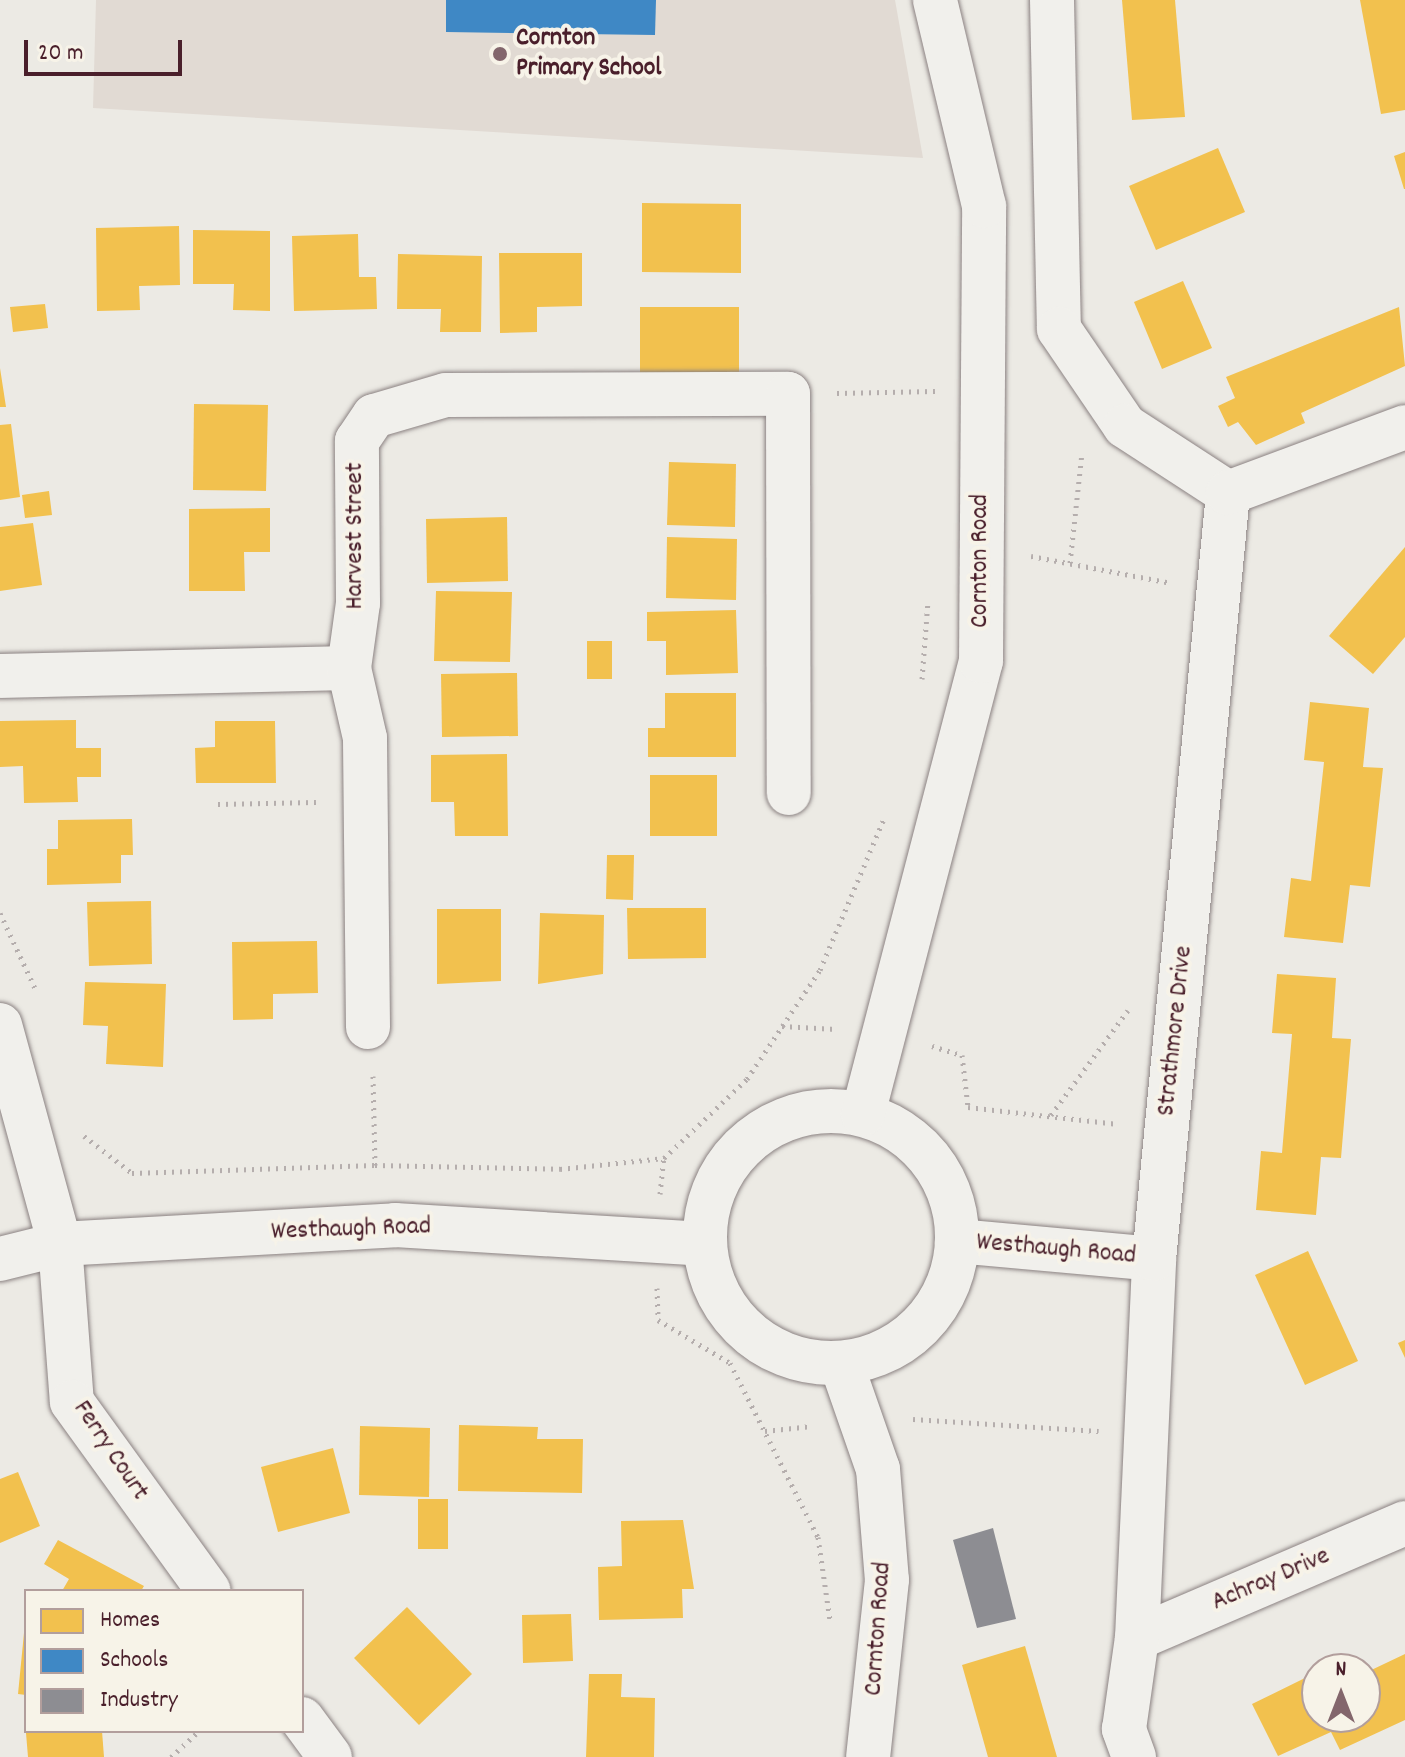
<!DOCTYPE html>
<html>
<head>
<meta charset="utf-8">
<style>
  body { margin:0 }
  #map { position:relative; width:1405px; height:1757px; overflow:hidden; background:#eceae4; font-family:Dekko,sans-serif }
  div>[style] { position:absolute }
  .built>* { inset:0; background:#e1dad3 }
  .homes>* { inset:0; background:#f2c14e }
  .schools>* { inset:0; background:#3f88c5 }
  .industry>* { inset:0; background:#8d8d92 }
  .path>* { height:5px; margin-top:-2.5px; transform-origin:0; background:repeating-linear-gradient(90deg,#b5aead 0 2px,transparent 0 8px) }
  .roads { filter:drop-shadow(0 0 2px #8b8282) drop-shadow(0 0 2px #8b8282) }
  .street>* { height:44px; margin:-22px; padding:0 22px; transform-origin:22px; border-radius:22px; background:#f1f0ec }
  .secondary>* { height:44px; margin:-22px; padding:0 22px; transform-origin:22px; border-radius:22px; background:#f1f0ec }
  .secondary>.ring { margin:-22px; padding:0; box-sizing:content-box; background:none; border:44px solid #f1f0ec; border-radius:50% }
  .dots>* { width:22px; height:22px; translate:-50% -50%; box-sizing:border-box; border:4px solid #f7f3e8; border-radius:50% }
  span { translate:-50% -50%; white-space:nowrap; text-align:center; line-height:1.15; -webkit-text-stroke:8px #f7f3e8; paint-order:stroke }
  .poi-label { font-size:26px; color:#4a1f2b; font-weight:700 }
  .left { translate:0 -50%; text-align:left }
  .street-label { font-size:26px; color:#4a1f2b }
  .legend { position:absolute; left:24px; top:1589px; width:280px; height:144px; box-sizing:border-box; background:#f7f3e8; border:2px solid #b29e9c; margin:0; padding:10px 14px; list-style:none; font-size:24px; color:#4a1f2b }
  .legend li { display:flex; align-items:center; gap:16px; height:40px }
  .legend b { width:40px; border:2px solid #b29e9c }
  .north { position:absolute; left:1301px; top:1653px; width:80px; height:80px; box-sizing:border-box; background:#f7f3e8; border:2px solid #b29e9c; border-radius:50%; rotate:0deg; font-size:22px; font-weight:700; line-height:32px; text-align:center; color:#4a1f2b }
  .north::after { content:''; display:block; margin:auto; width:28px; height:36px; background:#83666c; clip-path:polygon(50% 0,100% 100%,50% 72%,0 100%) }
  .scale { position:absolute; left:24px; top:40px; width:158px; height:36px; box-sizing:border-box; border:4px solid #4a1f2b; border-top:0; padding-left:10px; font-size:24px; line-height:28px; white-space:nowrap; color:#4a1f2b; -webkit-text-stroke:6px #f7f3e8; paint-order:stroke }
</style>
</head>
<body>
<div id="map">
  <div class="built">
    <i style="clip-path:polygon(96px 0,895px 0,923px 158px,93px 108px)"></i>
  </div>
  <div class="homes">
    <i style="clip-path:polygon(1122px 0,1175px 0,1185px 117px,1132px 120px)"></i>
    <i style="clip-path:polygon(1360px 0,1405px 0,1405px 110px,1381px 114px)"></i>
    <i style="clip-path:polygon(1218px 148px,1245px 212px,1156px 250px,1129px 186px)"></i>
    <i style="clip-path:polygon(1405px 152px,1405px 189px,1404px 189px,1394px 156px)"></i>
    <i style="clip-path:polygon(642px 203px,741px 204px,741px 273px,642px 272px)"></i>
    <i style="clip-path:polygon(179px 226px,180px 285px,139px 286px,140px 310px,97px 311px,96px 228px)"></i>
    <i style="clip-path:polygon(193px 230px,270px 231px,270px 311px,233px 310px,234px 284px,193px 284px)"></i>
    <i style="clip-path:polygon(358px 234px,359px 277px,376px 277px,377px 309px,294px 311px,292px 236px)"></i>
    <i style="clip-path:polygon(499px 253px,582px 253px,582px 306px,537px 307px,537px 332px,500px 333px)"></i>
    <i style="clip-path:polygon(398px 254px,482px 256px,481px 332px,440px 332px,441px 309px,397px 309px)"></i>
    <i style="clip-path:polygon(1183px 281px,1212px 348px,1162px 369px,1134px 302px)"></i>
    <i style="clip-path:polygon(45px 304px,48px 328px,13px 332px,10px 307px)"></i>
    <i style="clip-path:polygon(640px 307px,739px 307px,739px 376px,640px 375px)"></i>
    <i style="clip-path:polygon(1399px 307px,1405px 366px,1301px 413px,1305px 423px,1256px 445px,1238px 422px,1228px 427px,1218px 406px,1235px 398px,1226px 377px)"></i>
    <i style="clip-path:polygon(0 368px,6px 407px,0 407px)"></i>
    <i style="clip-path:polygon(194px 404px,268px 405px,266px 491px,193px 490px)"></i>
    <i style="clip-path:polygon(11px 424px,20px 497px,0 500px,0 425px)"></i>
    <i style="clip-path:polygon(669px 462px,736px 464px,735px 527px,667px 525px)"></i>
    <i style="clip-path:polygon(49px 491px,52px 515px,25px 518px,22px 495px)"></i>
    <i style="clip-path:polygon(270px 508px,270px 552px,244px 552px,245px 591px,189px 591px,189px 509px)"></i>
    <i style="clip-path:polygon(507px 517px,508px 581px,427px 583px,426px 519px)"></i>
    <i style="clip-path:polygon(33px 523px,42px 585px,0 591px,0 527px)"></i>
    <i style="clip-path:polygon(667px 537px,737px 539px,736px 600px,666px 598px)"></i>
    <i style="clip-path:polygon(1405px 547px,1405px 637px,1373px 674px,1329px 636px)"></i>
    <i style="clip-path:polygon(436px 591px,512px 592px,510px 662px,434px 661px)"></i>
    <i style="clip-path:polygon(736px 610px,738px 673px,666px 675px,666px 641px,647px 641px,647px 612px)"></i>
    <i style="clip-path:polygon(587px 641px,612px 641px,612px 679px,587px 679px)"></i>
    <i style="clip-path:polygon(517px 673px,518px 736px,442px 737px,441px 674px)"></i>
    <i style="clip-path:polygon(665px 693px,736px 693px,736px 757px,648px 757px,648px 728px,665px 728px)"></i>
    <i style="clip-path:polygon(1310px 702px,1369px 708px,1363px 767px,1383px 768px,1370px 887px,1350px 885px,1343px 943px,1284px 937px,1291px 878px,1311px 881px,1324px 762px,1304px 760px)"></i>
    <i style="clip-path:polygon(76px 720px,76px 748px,101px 748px,101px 777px,77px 777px,78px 802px,24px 803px,23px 766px,0 767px,0 721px)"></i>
    <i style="clip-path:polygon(215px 721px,275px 721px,276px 783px,196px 783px,195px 748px,215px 747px)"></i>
    <i style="clip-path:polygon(507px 754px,508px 836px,455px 836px,454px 802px,431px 802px,431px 755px)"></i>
    <i style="clip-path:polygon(650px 775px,717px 775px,717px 836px,650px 836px)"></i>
    <i style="clip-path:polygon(132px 819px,133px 855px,121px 855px,121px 883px,47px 885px,47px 849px,58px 849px,58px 820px)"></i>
    <i style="clip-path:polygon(607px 855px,634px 855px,633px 900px,606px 899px)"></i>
    <i style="clip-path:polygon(151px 901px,152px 964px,89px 966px,87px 902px)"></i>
    <i style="clip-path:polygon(627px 908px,706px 908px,706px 958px,628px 959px)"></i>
    <i style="clip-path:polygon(437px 909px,501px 909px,501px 981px,437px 984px)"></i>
    <i style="clip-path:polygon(540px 913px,604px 915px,603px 974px,538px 984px)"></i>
    <i style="clip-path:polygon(317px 941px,318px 993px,273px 994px,273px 1019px,233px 1020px,232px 942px)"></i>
    <i style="clip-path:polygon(1277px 974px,1336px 978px,1332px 1038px,1351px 1039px,1341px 1158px,1321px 1157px,1316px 1215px,1256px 1210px,1261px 1151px,1282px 1153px,1292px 1034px,1272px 1033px)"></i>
    <i style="clip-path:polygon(85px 982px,166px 984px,163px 1067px,106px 1064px,108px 1026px,83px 1025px)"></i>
    <i style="clip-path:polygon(1308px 1251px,1358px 1361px,1305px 1385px,1255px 1275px)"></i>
    <i style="clip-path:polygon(1405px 1340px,1405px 1358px,1398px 1343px)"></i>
    <i style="clip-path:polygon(459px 1425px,538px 1427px,537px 1439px,583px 1439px,582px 1493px,458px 1491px)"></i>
    <i style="clip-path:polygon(360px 1426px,430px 1428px,429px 1497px,359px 1495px)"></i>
    <i style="clip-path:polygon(333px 1448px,350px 1513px,278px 1532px,261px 1467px)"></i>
    <i style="clip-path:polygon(18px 1472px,40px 1526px,0 1543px,0 1479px)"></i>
    <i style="clip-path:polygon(418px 1499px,448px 1499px,448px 1549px,418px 1549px)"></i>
    <i style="clip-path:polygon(683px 1520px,694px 1589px,682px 1589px,683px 1618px,599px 1620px,598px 1567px,622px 1566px,621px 1521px)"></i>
    <i style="clip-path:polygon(58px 1540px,144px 1586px,141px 1591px,62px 1591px,69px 1579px,44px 1564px)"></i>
    <i style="clip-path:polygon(407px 1607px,472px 1674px,419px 1725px,354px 1658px)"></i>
    <i style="clip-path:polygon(571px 1614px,573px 1661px,523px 1663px,522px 1615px)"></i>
    <i style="clip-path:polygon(24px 1633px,26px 1633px,26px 1695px,18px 1694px)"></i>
    <i style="clip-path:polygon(1025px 1646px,1057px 1757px,988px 1757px,962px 1665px)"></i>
    <i style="clip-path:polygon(1405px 1654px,1405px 1720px,1340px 1750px,1331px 1732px,1278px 1756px,1252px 1704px,1305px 1678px,1317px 1695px,1317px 1717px,1365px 1717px,1365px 1673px)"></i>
    <i style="clip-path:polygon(589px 1674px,622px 1674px,621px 1697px,655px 1698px,654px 1757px,586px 1757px)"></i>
    <i style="clip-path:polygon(102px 1731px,104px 1757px,28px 1757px,26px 1733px)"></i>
  </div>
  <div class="schools">
    <i style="clip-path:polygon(446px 0,656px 0,655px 35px,446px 32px)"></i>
  </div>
  <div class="industry">
    <i style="clip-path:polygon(993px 1528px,1016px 1619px,977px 1628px,953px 1540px)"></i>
  </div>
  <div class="path">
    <i style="left:837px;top:393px;width:98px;rotate:-1.2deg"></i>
    <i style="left:1031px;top:556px;width:143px;rotate:10.9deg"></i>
    <i style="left:1070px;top:563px;width:111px;rotate:-83.8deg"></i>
    <i style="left:922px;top:679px;width:78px;rotate:-85.6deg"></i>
    <i style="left:218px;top:804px;width:98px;rotate:-1.2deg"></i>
    <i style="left:0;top:913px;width:83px;rotate:65deg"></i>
    <i style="left:782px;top:1026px;width:54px;rotate:3.2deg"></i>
    <i style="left:932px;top:1046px;width:31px;rotate:17deg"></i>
    <i style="left:962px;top:1055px;width:52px;rotate:83.4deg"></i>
    <i style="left:968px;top:1107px;width:151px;rotate:6.5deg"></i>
    <i style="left:373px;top:1076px;width:89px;rotate:88.7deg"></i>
    <i style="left:1051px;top:1115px;width:130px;rotate:-53.7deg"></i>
    <i style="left:84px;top:1136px;width:61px;rotate:37.6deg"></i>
    <i style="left:132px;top:1173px;width:243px;rotate:-1.9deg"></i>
    <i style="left:375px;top:1165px;width:185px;rotate:1.2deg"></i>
    <i style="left:560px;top:1169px;width:105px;rotate:-6deg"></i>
    <i style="left:660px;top:1194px;width:36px;rotate:-84deg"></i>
    <i style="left:664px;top:1158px;width:115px;rotate:-43.6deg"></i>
    <i style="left:747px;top:1079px;width:131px;rotate:-56.2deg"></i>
    <i style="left:820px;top:970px;width:167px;rotate:-67.1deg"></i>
    <i style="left:657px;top:1288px;width:32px;rotate:88deg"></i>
    <i style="left:658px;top:1320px;width:84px;rotate:30.8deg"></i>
    <i style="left:730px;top:1363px;width:195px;rotate:63.2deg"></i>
    <i style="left:818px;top:1537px;width:84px;rotate:81.8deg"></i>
    <i style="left:913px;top:1419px;width:186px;rotate:3.7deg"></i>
    <i style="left:765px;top:1431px;width:47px;rotate:-6.1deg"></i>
    <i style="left:171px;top:1757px;width:38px;rotate:-43deg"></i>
  </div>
  <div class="roads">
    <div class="street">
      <i style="left:1052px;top:0;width:329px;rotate:88.8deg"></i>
      <i style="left:1059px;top:329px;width:117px;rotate:55.8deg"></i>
      <i style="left:1125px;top:426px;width:123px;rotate:33deg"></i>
      <i style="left:0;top:676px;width:349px;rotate:-1.3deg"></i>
      <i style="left:0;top:1025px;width:227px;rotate:74.7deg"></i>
      <i style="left:60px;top:1244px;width:158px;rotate:85.7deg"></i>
      <i style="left:72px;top:1402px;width:233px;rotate:54.1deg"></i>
      <i style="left:368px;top:1027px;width:289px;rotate:-90.6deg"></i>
      <i style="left:365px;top:738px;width:72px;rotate:-102.9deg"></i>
      <i style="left:349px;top:668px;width:66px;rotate:-82.1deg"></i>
      <i style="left:358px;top:603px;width:162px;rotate:-90.4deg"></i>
      <i style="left:357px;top:441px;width:30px;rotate:-56deg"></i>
      <i style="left:374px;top:416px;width:75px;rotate:-16.3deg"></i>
      <i style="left:446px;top:395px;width:342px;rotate:-0.2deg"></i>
      <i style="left:788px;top:394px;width:399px;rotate:89.9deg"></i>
      <i style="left:957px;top:1241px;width:198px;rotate:5.2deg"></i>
      <i style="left:0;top:1259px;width:62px;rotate:-14deg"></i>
      <i style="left:60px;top:1244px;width:336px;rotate:-3.2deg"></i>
      <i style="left:395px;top:1225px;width:309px;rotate:3.5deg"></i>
      <i style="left:1137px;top:1638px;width:292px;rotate:-23.2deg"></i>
      <i style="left:302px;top:1719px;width:47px;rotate:53.6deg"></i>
      <i style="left:1134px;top:1757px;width:30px;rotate:-110deg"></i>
      <i style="left:1124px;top:1729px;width:92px;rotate:-81.9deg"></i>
      <i style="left:1137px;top:1638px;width:379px;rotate:-87.4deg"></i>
      <i style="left:1154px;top:1259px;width:770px;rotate:-84.48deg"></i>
      <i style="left:1228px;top:493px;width:189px;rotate:-20.4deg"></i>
    </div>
    <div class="secondary">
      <i class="ring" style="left:705px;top:1111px;width:208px;height:208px"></i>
      <i style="left:863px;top:1114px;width:468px;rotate:-75.4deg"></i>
      <i style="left:981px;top:661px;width:455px;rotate:-89.6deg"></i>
      <i style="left:984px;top:206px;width:212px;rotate:-103.4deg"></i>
      <i style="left:841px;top:1363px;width:112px;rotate:70.8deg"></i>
      <i style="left:878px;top:1469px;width:111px;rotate:85.4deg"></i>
      <i style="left:887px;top:1580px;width:178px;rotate:96.1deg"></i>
    </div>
  </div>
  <div class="dots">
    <i style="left:500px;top:54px;background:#83666c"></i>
  </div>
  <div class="poi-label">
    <span class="left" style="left:516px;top:54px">Cornton<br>Primary School</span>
  </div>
  <div class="street-label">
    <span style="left:356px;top:536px;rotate:-90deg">Harvest Street</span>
    <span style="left:981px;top:561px;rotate:-90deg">Cornton Road</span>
    <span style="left:1176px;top:1031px;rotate:-84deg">Strathmore Drive</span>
    <span style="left:351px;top:1230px;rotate:-2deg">Westhaugh Road</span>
    <span style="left:1056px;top:1250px;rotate:5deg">Westhaugh Road</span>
    <span style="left:110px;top:1451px;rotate:56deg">Ferry Court</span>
    <span style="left:1271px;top:1580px;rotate:-23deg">Achray Drive</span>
    <span style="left:879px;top:1629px;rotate:-86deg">Cornton Road</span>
  </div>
  <ul class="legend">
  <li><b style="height:22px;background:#f2c14e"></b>Homes</li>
  <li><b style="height:22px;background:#3f88c5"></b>Schools</li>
  <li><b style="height:22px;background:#8d8d92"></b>Industry</li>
  </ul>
  <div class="north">N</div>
  <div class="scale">20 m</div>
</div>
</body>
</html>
